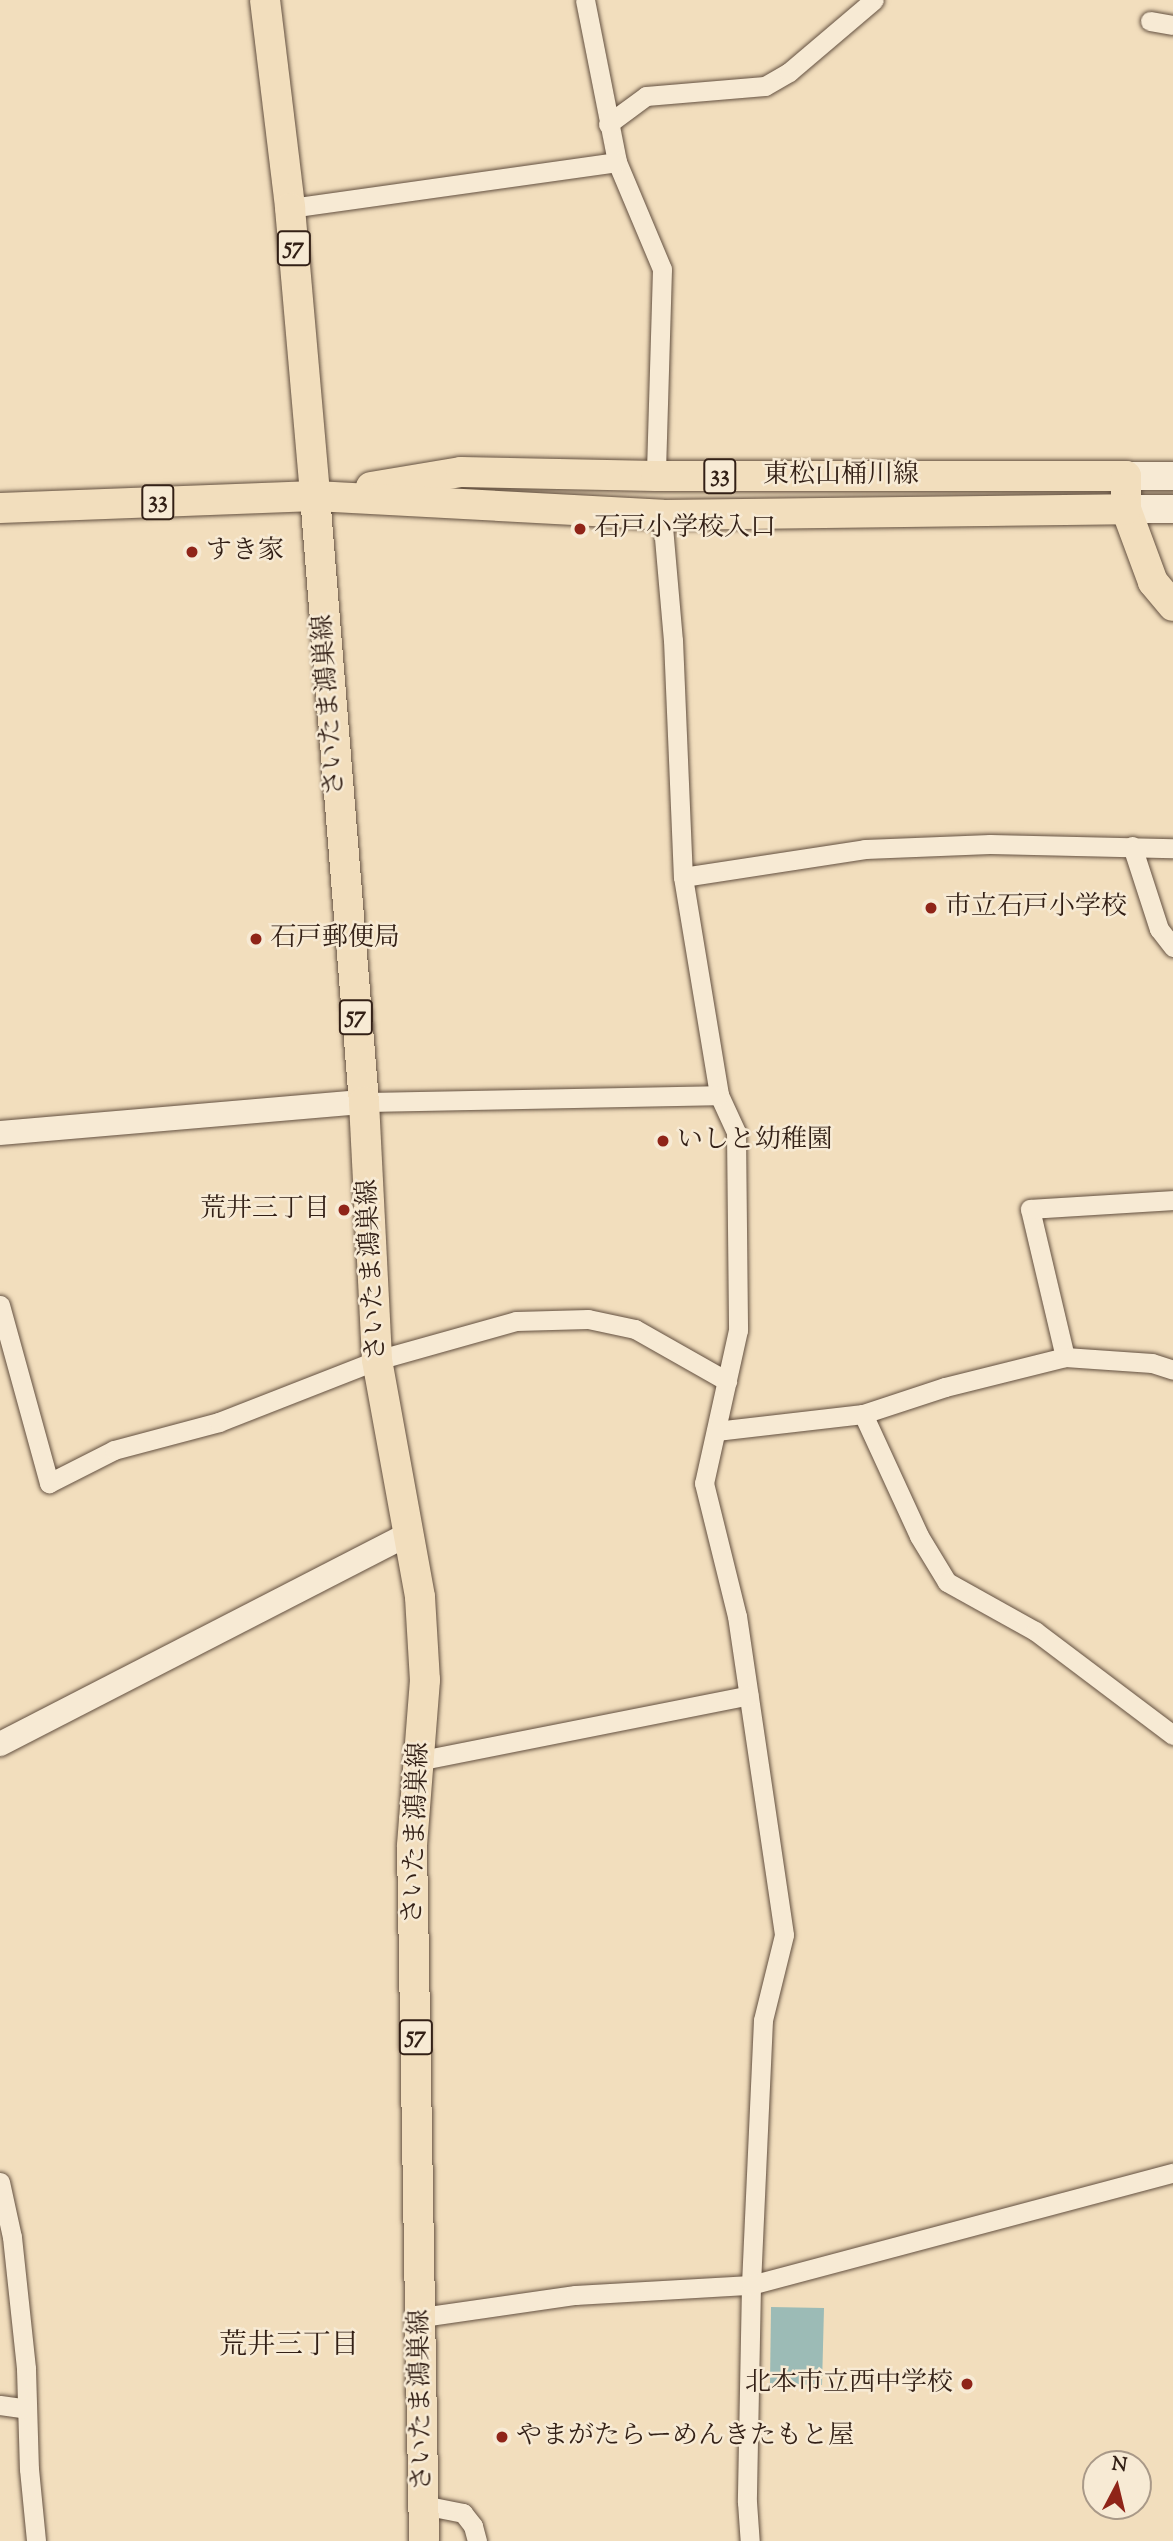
<!DOCTYPE html>
<html>
<head>
<meta charset="utf-8">
<style>
  body { margin:0 }
  #map { position:relative; width:1173px; height:2541px; overflow:hidden; background:#f2debd; font-family:"Sorts Mill Goudy","Noto Serif JP",serif }
  div>[style] { position:absolute }
  .water>* { inset:0; background:#9cbbb6 }
  .roads { filter:drop-shadow(0 0 2px #635040) drop-shadow(0 0 2px #635040) }
  .minor>* { height:19px; margin:-9.5px; padding:0 9.5px; transform-origin:9.5px; border-radius:9.5px; background:#f7ead4 }
  .tertiary>* { height:24px; margin:-12px; padding:0 12px; transform-origin:12px; border-radius:12px; background:#f7ead4 }
  .secondary>* { height:28px; margin:-14px; padding:0 14px; transform-origin:14px; border-radius:14px; background:#f7ead4 }
  .primary>* { height:30px; margin:-15px; padding:0 15px; transform-origin:15px; border-radius:15px; background:#f2debd }
  .dots>* { width:19px; height:19px; translate:-50% -50%; box-sizing:border-box; border:4px solid #f7ead4; border-radius:50% }
  span { translate:-50% -50%; white-space:nowrap; text-align:center; line-height:1.15; -webkit-text-stroke:5px #f7ead4; paint-order:stroke }
  .shield-label span { padding:2px 5px; background:#f7ead4; border:2px solid; border-radius:5px; -webkit-text-stroke-width:0 }
  .shield-label { font-size:24px; color:#332016; font-weight:700 }
  .street-label { font-size:26px; color:#332016 }
  .poi-label { font-size:26px; color:#332016 }
  .left { translate:0 -50%; text-align:left }
  .right { translate:-100% -50%; text-align:right }
  .neighbourhood-label { font-size:28px; color:#332016 }
  .north { position:absolute; left:1082px; top:2450px; width:70px; height:70px; box-sizing:border-box; background:#f7ead4; border:2px solid #a99988; border-radius:50%; rotate:7deg; font-size:19px; font-weight:700; line-height:28px; text-align:center; color:#332016 }
  .north::after { content:''; display:block; margin:auto; width:24px; height:32px; background:#8f2418; clip-path:polygon(50% 0,100% 100%,50% 72%,0 100%) }
</style>
</head>
<body>
<div id="map">
  <div class="water">
    <i style="clip-path:polygon(771px 2307px,824px 2308px,822px 2385px,770px 2384px)"></i>
  </div>
  <div class="roads">
    <div class="minor">
      <i style="left:585px;top:0;width:165px;rotate:78.8deg"></i>
      <i style="left:617px;top:162px;width:116px;rotate:67.2deg"></i>
      <i style="left:662px;top:269px;width:207px;rotate:91.7deg"></i>
      <i style="left:1150px;top:21px;width:23px;rotate:10deg"></i>
      <i style="left:608px;top:124px;width:47px;rotate:-36.4deg"></i>
      <i style="left:646px;top:96px;width:119px;rotate:-4.8deg"></i>
      <i style="left:765px;top:86px;width:28px;rotate:-30deg"></i>
      <i style="left:789px;top:72px;width:111px;rotate:-40.3deg"></i>
      <i style="left:290px;top:208px;width:330px;rotate:-8deg"></i>
      <i style="left:662px;top:515px;width:125px;rotate:85deg"></i>
      <i style="left:673px;top:640px;width:237px;rotate:87.6deg"></i>
      <i style="left:683px;top:877px;width:221px;rotate:80.6deg"></i>
      <i style="left:719px;top:1095px;width:41px;rotate:65.3deg"></i>
      <i style="left:736px;top:1132px;width:198px;rotate:89.4deg"></i>
      <i style="left:738px;top:1330px;width:157px;rotate:102.5deg"></i>
      <i style="left:704px;top:1483px;width:137px;rotate:76.1deg"></i>
      <i style="left:737px;top:1616px;width:322px;rotate:81.6deg"></i>
      <i style="left:784px;top:1935px;width:88px;rotate:103.9deg"></i>
      <i style="left:763px;top:2020px;width:265px;rotate:92.6deg"></i>
      <i style="left:751px;top:2285px;width:217px;rotate:91.1deg"></i>
      <i style="left:747px;top:2502px;width:39px;rotate:86deg"></i>
      <i style="left:1132px;top:846px;width:87px;rotate:72deg"></i>
      <i style="left:1159px;top:929px;width:23px;rotate:52deg"></i>
      <i style="left:683px;top:877px;width:184px;rotate:-8.7deg"></i>
      <i style="left:865px;top:849px;width:125px;rotate:-2.3deg"></i>
      <i style="left:990px;top:844px;width:183px;rotate:1.3deg"></i>
      <i style="left:364px;top:1102px;width:355px;rotate:-1.1deg"></i>
      <i style="left:0;top:1305px;width:185px;rotate:74.6deg"></i>
      <i style="left:49px;top:1483px;width:73px;rotate:-26.9deg"></i>
      <i style="left:114px;top:1450px;width:109px;rotate:-14.9deg"></i>
      <i style="left:219px;top:1422px;width:170px;rotate:-21.4deg"></i>
      <i style="left:377px;top:1360px;width:144px;rotate:-15.7deg"></i>
      <i style="left:516px;top:1321px;width:72px;rotate:-1.6deg"></i>
      <i style="left:588px;top:1319px;width:48px;rotate:12deg"></i>
      <i style="left:635px;top:1329px;width:106px;rotate:29.5deg"></i>
      <i style="left:1065px;top:1357px;width:152px;rotate:-103.3deg"></i>
      <i style="left:1030px;top:1209px;width:143px;rotate:-3.6deg"></i>
      <i style="left:863px;top:1414px;width:134px;rotate:65.3deg"></i>
      <i style="left:919px;top:1536px;width:54px;rotate:58.7deg"></i>
      <i style="left:947px;top:1582px;width:101px;rotate:29.1deg"></i>
      <i style="left:1035px;top:1631px;width:173px;rotate:37deg"></i>
      <i style="left:716px;top:1431px;width:148px;rotate:-6.6deg"></i>
      <i style="left:863px;top:1414px;width:86px;rotate:-18.2deg"></i>
      <i style="left:945px;top:1387px;width:124px;rotate:-14deg"></i>
      <i style="left:1065px;top:1357px;width:87px;rotate:3.9deg"></i>
      <i style="left:1152px;top:1363px;width:22px;rotate:18deg"></i>
      <i style="left:417px;top:1761px;width:338px;rotate:-11.2deg"></i>
      <i style="left:0;top:2182px;width:56px;rotate:77.7deg"></i>
      <i style="left:12px;top:2237px;width:133px;rotate:83.9deg"></i>
      <i style="left:26px;top:2369px;width:100px;rotate:88.3deg"></i>
      <i style="left:29px;top:2469px;width:72px;rotate:84.4deg"></i>
      <i style="left:422px;top:2317px;width:155px;rotate:-8.2deg"></i>
      <i style="left:575px;top:2295px;width:176px;rotate:-3.3deg"></i>
      <i style="left:751px;top:2285px;width:437px;rotate:-14.9deg"></i>
      <i style="left:0;top:2405px;width:27px;rotate:8deg"></i>
      <i style="left:423px;top:2505px;width:41px;rotate:11.3deg"></i>
      <i style="left:463px;top:2513px;width:16px;rotate:52deg"></i>
      <i style="left:473px;top:2526px;width:16px;rotate:75deg"></i>
    </div>
    <div class="tertiary">
      <i style="left:0;top:1133px;width:365px;rotate:-4.9deg"></i>
      <i style="left:0;top:1744px;width:458px;rotate:-27.2deg"></i>
    </div>
    <div class="secondary">
      <i style="left:1126px;top:476px;width:47px"></i>
      <i style="left:1126px;top:509px;width:47px"></i>
    </div>
    <div class="primary">
      <i style="left:265px;top:0;width:209px;rotate:83.1deg"></i>
      <i style="left:290px;top:208px;width:289px;rotate:85deg"></i>
      <i style="left:315px;top:496px;width:608px;rotate:85.38deg"></i>
      <i style="left:364px;top:1102px;width:258px;rotate:87.1deg"></i>
      <i style="left:377px;top:1360px;width:241px;rotate:79.7deg"></i>
      <i style="left:420px;top:1597px;width:83px;rotate:86.6deg"></i>
      <i style="left:425px;top:1680px;width:167px;rotate:94.5deg"></i>
      <i style="left:412px;top:1846px;width:695px;rotate:89.01deg"></i>
      <i style="left:371px;top:487px;width:91px;rotate:-9.5deg"></i>
      <i style="left:461px;top:472px;width:195px;rotate:1.2deg"></i>
      <i style="left:656px;top:476px;width:470px"></i>
      <i style="left:1126px;top:476px;width:33px;rotate:90deg"></i>
      <i style="left:1126px;top:509px;width:78px;rotate:69.7deg"></i>
      <i style="left:1153px;top:582px;width:31px;rotate:50deg"></i>
      <i style="left:0;top:508px;width:315px;rotate:-2.2deg"></i>
      <i style="left:315px;top:496px;width:348px;rotate:3.1deg"></i>
      <i style="left:662px;top:515px;width:464px;rotate:-0.7deg"></i>
    </div>
  </div>
  <div class="dots">
    <i style="left:580px;top:529px;background:#8f2418"></i>
    <i style="left:192px;top:552px;background:#8f2418"></i>
    <i style="left:931px;top:908px;background:#8f2418"></i>
    <i style="left:256px;top:939px;background:#8f2418"></i>
    <i style="left:663px;top:1141px;background:#8f2418"></i>
    <i style="left:344px;top:1210px;background:#8f2418"></i>
    <i style="left:967px;top:2384px;background:#8f2418"></i>
    <i style="left:502px;top:2437px;background:#8f2418"></i>
  </div>
  <div class="shield-label">
    <span style="left:294px;top:248px">57</span>
    <span style="left:720px;top:476px">33</span>
    <span style="left:158px;top:502px">33</span>
    <span style="left:356px;top:1017px">57</span>
    <span style="left:416px;top:2037px">57</span>
  </div>
  <div class="street-label">
    <span style="left:841px;top:476px">東松山桶川線</span>
    <span style="left:330px;top:705px;rotate:-94deg">さいたま鴻巣線</span>
    <span style="left:373px;top:1270px;rotate:-93deg">さいたま鴻巣線</span>
    <span style="left:417px;top:1833px;rotate:-88deg">さいたま鴻巣線</span>
    <span style="left:422px;top:2400px;rotate:-91deg">さいたま鴻巣線</span>
  </div>
  <div class="poi-label">
    <span class="left" style="left:594px;top:529px">石戸小学校入口</span>
    <span class="left" style="left:206px;top:552px">すき家</span>
    <span class="left" style="left:945px;top:908px">市立石戸小学校</span>
    <span class="left" style="left:270px;top:939px">石戸郵便局</span>
    <span class="left" style="left:677px;top:1141px">いしと幼稚園</span>
    <span class="right" style="left:330px;top:1210px">荒井三丁目</span>
    <span class="right" style="left:953px;top:2384px">北本市立西中学校</span>
    <span class="left" style="left:516px;top:2437px">やまがたらーめんきたもと屋</span>
  </div>
  <div class="neighbourhood-label">
    <span style="left:289px;top:2346px">荒井三丁目</span>
  </div>
  <div class="north">N</div>
</div>
</body>
</html>
